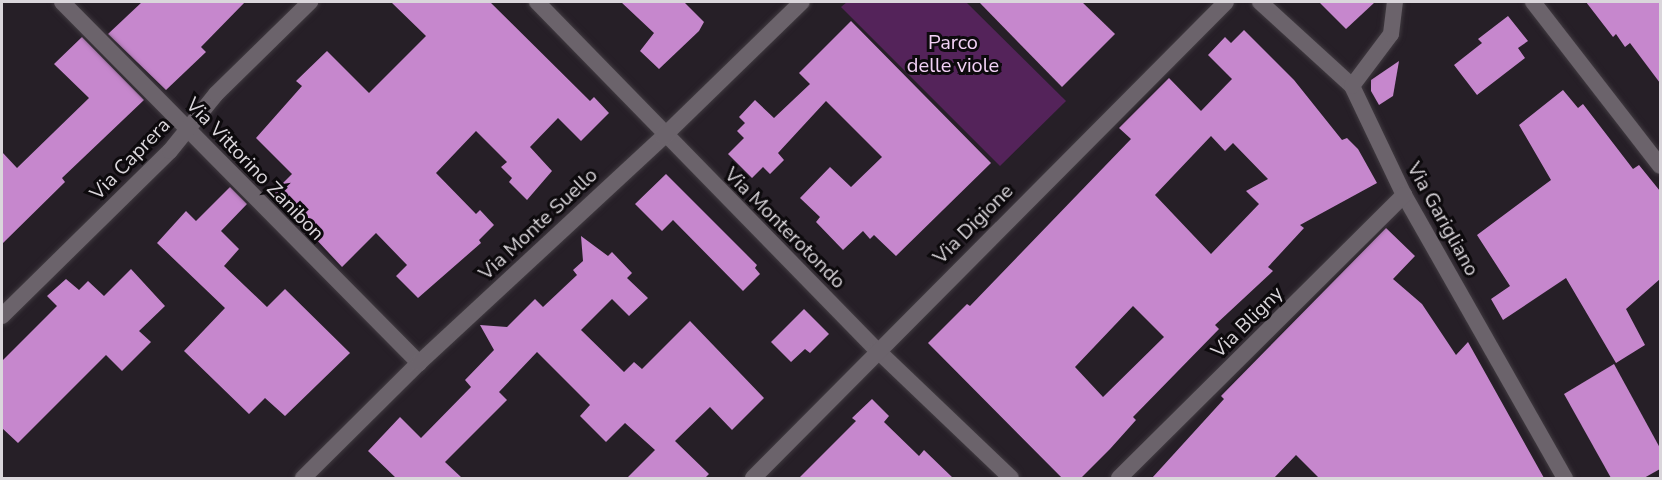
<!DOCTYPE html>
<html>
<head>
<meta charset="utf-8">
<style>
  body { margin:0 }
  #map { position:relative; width:1662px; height:480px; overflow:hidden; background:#261f27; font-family:"Nunito Sans",sans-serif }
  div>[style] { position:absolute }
  .green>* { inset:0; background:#54235a }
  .building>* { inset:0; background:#c687cd }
  .roads { filter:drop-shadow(0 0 2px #403a40) drop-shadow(0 0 2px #403a40) }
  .minor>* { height:16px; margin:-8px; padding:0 8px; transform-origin:8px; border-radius:8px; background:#6b636b }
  span { translate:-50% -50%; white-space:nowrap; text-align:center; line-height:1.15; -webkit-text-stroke:6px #0d0a0d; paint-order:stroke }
  .park-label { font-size:20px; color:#f2d1f5 }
  .street-label { font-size:20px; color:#dad6db }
  .frame { position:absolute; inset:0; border:3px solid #dad6db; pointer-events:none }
</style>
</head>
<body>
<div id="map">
  <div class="green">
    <i style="clip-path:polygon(847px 2px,966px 2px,1066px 101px,1000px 166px,841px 7px)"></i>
  </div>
  <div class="building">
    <i style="clip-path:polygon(142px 2px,245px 2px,201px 47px,206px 52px,166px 90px,108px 34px)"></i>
    <i style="clip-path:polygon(391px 2px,490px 2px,590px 101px,594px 97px,609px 113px,581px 141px,558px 118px,530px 147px,552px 171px,527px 200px,509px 182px,512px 178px,501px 167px,507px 162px,476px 131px,436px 173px,476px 214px,480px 210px,494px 225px,479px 240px,481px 243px,418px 298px,396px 276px,407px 265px,376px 233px,342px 267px,273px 193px,292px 174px,256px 138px,302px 86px,296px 81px,327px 51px,369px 93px,426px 36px)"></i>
    <i style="clip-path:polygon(621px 2px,684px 2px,704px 22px,699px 31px,659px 69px,640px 51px,654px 33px)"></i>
    <i style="clip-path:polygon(979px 2px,1082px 2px,1115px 34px,1062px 87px)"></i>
    <i style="clip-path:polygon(1319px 2px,1375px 2px,1346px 29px)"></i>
    <i style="clip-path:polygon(1586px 2px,1660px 2px,1660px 83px,1630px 43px,1625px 47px,1616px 34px,1613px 37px)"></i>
    <i style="clip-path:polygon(1508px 16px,1528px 41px,1518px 48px,1525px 58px,1477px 95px,1454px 65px,1482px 43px,1478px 39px)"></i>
    <i style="clip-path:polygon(851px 21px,991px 163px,896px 256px,874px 235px,870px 239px,863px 231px,843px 250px,816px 222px,820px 217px,800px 198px,830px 167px,851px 187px,882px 157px,826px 101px,778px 153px,784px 160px,770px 174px,763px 167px,752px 178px,728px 154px,744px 138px,737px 131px,745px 123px,739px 117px,755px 100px,774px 118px,810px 84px,799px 73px)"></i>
    <i style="clip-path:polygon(evenodd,1244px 30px,1294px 80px,1342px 140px,1347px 138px,1358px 149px,1377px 183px,1300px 225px,1304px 228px,1268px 267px,1273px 271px,1215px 325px,1219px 329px,1133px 417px,1136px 420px,1110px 449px,1081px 478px,1062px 478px,928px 343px,967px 304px,970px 306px,1131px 139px,1119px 128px,1169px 78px,1201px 111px,1232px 79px,1208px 55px,1225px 37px,1231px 43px,1244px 30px,1211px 136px,1225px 151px,1233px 143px,1268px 179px,1246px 191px,1259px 204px,1211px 254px,1155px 195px,1211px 136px,1244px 30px,1133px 306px,1164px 337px,1103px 397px,1075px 367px,1133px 306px)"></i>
    <i style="clip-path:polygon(82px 37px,144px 100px,62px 178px,65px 182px,2px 244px,2px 152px,17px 168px,89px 98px,54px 64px)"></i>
    <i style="clip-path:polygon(1399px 61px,1393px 96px,1379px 105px,1371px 91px,1371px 80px)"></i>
    <i style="clip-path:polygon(1563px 90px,1578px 108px,1583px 104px,1633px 169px,1639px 165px,1660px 191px,1660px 279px,1626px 309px,1645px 345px,1616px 363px,1566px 278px,1503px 320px,1491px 299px,1510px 286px,1477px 235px,1551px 180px,1519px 125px)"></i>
    <i style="clip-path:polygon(666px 174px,757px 265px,755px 268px,760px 274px,743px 291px,673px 220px,662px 231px,635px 204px)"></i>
    <i style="clip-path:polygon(230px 187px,247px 204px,221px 231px,239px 249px,224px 266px,267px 307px,285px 289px,350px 353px,285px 416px,265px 398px,249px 414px,184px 351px,225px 308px,157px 243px,186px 211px,196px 221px)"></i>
    <i style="clip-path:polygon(1386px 228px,1415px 256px,1393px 279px,1422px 304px,1456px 355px,1468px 342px,1544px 478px,1319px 478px,1296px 455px,1274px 478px,1152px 478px,1224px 399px,1221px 396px)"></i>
    <i style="clip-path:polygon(581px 236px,608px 256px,612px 252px,632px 273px,627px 278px,648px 298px,629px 316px,612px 299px,581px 330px,624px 372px,634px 362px,642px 369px,690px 321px,764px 398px,732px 430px,710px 407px,675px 441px,709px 474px,705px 478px,627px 478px,655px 450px,625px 423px,606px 442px,580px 416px,590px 405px,537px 352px,499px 392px,507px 400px,445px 462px,462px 478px,396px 478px,368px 451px,400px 417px,421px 438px,471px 387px,465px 380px,494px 350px,480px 325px,507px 327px,535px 299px,543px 307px,577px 275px,573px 270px,583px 261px)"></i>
    <i style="clip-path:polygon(131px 269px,165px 306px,139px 331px,151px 342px,122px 371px,106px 355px,18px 443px,2px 428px,2px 361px,57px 306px,47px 296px,66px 279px,79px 290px,88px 281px,104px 296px)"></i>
    <i style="clip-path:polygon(804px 309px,829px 334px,810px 353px,805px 349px,791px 362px,771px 342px)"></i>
    <i style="clip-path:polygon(1614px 364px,1660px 448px,1660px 469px,1644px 478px,1611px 478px,1564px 394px)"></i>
    <i style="clip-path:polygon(872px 399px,889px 416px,884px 422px,919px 456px,924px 450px,953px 478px,799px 478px,856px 421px,852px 418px)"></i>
  </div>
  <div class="roads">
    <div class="minor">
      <i style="left:62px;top:2px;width:508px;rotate:45.32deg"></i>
      <i style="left:537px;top:2px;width:487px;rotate:45.7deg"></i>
      <i style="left:877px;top:350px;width:185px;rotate:43.7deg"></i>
      <i style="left:1260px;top:2px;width:125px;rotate:42.4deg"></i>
      <i style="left:1352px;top:86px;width:121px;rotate:64.5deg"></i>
      <i style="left:1404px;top:195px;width:326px;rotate:60.4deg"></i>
      <i style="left:1533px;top:2px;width:207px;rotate:52.2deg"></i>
      <i style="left:1352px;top:86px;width:65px;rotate:-53.1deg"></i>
      <i style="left:1391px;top:34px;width:32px;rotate:-83deg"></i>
      <i style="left:2px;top:316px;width:235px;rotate:-44.5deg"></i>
      <i style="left:170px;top:151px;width:73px;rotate:-51.1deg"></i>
      <i style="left:216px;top:94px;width:132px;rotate:-44.4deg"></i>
      <i style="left:303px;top:478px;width:163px;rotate:-44.8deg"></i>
      <i style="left:419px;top:363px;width:334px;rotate:-42.8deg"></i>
      <i style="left:664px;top:136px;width:192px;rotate:-44.2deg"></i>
      <i style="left:753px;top:478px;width:671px;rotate:-45.18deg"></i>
      <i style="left:1119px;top:478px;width:402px;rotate:-44.8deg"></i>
    </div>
  </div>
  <div class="park-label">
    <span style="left:953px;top:54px">Parco<br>delle viole</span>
  </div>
  <div class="street-label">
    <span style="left:130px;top:159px;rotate:-46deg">Via Caprera</span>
    <span style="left:255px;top:169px;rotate:46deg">Via Vittorino Zanibon</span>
    <span style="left:1443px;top:219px;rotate:61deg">Via Garigliano</span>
    <span style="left:538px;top:224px;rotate:-43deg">Via Monte Suello</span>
    <span style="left:973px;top:224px;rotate:-45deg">Via Digione</span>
    <span style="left:785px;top:228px;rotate:45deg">Via Monterotondo</span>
    <span style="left:1247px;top:322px;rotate:-45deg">Via Bligny</span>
  </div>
  <div class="frame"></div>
</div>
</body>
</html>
